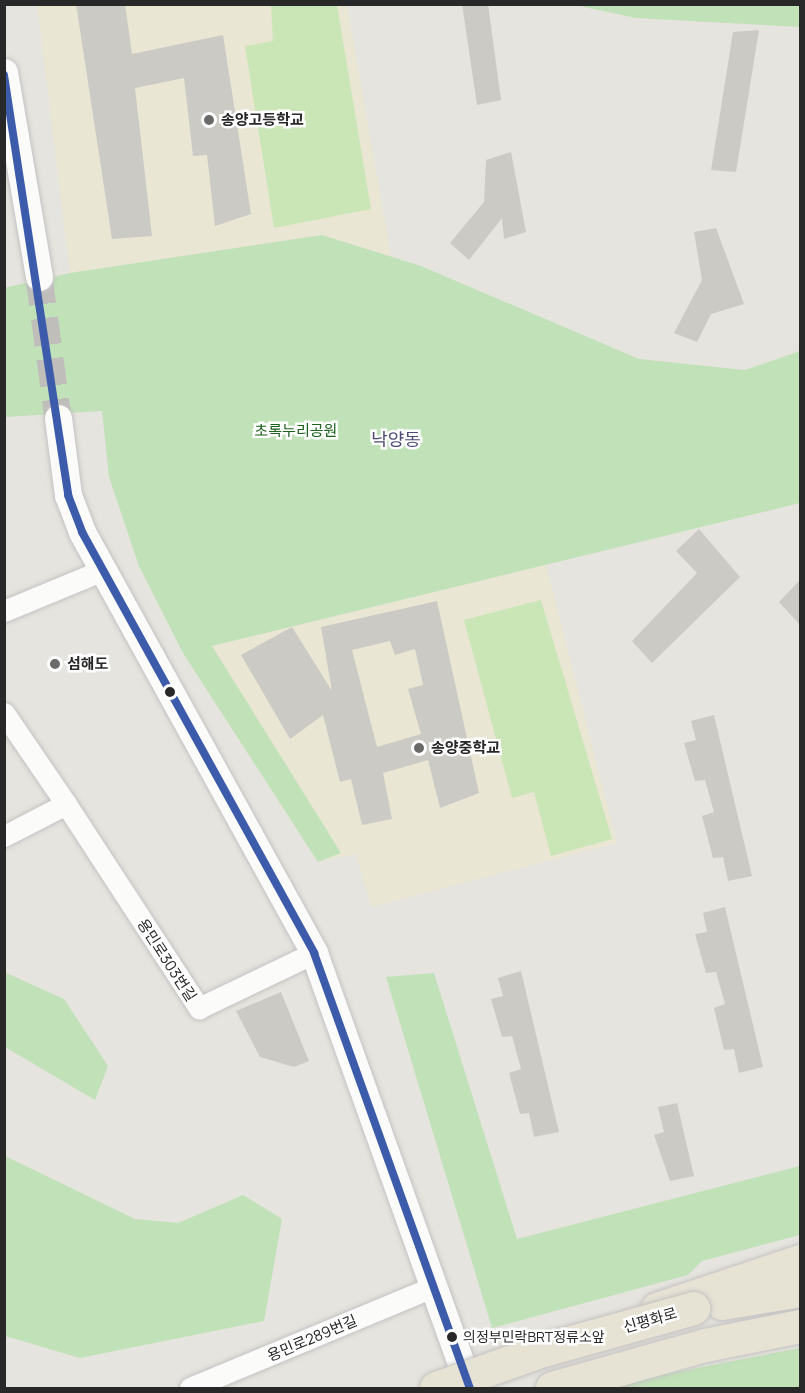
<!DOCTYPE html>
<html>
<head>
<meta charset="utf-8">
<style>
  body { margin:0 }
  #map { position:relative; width:805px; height:1393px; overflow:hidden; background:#e6e4de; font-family:Manrope,"Noto Sans KR",sans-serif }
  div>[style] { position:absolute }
  .education>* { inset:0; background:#e9e6d3 }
  .green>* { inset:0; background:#c1e1b8 }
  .pitch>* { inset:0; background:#cae5b6 }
  .building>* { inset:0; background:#cbcac5 }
  .tertiary-tunnel>* { height:27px; margin-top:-13.5px; transform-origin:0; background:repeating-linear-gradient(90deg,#c0beba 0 27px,transparent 0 41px) }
  .roads { filter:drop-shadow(0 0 2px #c4c3c3) drop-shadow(0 0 2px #c4c3c3) }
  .minor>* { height:21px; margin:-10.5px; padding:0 10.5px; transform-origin:10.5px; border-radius:10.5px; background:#fbfbfa }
  .tertiary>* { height:27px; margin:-13.5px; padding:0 13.5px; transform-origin:13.5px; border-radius:13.5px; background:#fbfbfa }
  .trunk>* { height:33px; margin:-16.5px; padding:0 16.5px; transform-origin:16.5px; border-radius:16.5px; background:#e6e2d4 }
  .bridges { filter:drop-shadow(0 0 2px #c3c2c0) drop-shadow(0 0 2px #c3c2c0) }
  .trunk-bridge>* { height:33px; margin:-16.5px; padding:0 16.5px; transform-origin:16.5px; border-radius:16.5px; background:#e6e2d4 }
  .bus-1>* { height:8px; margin:-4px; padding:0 4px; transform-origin:4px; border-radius:4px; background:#3d5bab }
  .dots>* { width:16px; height:16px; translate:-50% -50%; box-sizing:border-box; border:3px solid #fff; border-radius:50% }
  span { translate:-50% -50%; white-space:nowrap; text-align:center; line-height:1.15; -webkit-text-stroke:5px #fff; paint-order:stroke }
  .bus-label { font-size:14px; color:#282828 }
  .left { translate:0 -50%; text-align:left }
  .poi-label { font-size:15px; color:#282828; font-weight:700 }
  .park-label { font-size:15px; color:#1e601d }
  .street-label { font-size:15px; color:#282828 }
  .quarter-label { font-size:18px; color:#4c4b76 }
  .frame { position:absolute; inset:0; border:6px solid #282828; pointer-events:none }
</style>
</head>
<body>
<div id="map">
  <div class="education">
    <i style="clip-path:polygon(37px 5px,347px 5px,391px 256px,322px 235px,70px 273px)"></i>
    <i style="clip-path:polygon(546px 565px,617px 843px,371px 907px,356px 854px,318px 862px,183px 653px)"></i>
  </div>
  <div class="green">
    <i style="clip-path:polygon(575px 5px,800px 5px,800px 27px,636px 18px)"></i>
    <i style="clip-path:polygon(322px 235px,421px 266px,639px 359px,745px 370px,800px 351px,800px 503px,212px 646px,341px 853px,318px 862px,183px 653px,139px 566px,109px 477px,102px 411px,5px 417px,4px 288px,70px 273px)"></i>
    <i style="clip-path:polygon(4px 972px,64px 999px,108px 1066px,95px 1100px,5px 1047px)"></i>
    <i style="clip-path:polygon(434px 973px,517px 1239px,800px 1166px,800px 1235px,702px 1261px,688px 1275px,492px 1328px,386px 977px)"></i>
    <i style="clip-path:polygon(5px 1156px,135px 1219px,178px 1223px,243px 1195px,282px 1219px,264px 1321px,80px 1358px,5px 1336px)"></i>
    <i style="clip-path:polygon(800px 1348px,800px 1388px,596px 1388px,599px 1387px)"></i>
  </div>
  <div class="pitch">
    <i style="clip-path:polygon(271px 5px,337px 5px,371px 209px,274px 228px,245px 46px,273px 41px)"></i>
    <i style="clip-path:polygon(541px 600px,612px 839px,551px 856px,534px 792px,512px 798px,464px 620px)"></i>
  </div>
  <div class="building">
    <i style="clip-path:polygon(76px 4px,125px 4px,132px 54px,223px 35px,251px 214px,215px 226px,207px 155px,193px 156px,184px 78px,135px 88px,152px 236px,112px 239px)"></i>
    <i style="clip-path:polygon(462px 4px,488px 4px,501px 100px,477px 105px)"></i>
    <i style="clip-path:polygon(759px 30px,736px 172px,711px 170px,733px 32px)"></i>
    <i style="clip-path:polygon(511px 152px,526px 232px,504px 239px,502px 218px,469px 260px,450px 243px,484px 202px,486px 160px)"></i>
    <i style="clip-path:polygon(716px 228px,744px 304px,711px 314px,697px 342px,674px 333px,702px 280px,694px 232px)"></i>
    <i style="clip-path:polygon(699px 529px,740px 577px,652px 663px,632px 641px,697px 573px,676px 551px)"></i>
    <i style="clip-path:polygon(801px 579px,801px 626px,779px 602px)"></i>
    <i style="clip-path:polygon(evenodd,437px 601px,479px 793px,440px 808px,428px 760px,383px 773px,392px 819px,362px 825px,351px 779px,340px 782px,323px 715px,290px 739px,241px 655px,292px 627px,332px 691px,321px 627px,437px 601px,390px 641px,395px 655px,415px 649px,423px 685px,408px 689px,421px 734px,377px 747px,352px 650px,390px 641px)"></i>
    <i style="clip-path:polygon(714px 715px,752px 876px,728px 881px,723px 857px,713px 858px,702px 816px,714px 812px,705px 780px,695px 781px,684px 743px,696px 740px,691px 721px)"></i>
    <i style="clip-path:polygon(725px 907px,763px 1067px,739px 1073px,734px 1049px,724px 1050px,714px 1008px,725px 1004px,716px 972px,706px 973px,695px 934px,707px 932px,703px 913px)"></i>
    <i style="clip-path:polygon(521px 971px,559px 1132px,534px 1137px,529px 1113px,520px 1114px,509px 1073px,521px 1069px,512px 1036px,502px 1037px,491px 999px,503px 996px,498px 978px)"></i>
    <i style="clip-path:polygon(281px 992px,309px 1061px,294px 1067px,260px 1057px,236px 1011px)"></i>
    <i style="clip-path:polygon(677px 1103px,694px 1176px,670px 1181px,654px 1135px,664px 1132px,658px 1107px)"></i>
  </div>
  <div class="tertiary-tunnel">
    <i style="left:39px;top:277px;width:142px;rotate:82.3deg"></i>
  </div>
  <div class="roads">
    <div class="minor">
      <i style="left:4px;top:611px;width:107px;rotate:-22.5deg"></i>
      <i style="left:4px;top:713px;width:110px;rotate:55.7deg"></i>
      <i style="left:4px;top:836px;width:70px;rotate:-27.3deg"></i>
      <i style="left:66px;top:804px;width:244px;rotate:56.9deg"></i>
      <i style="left:199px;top:1008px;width:127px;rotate:-25.6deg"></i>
      <i style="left:190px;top:1388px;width:263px;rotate:-22.6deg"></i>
    </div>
    <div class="tertiary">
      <i style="left:4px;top:72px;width:208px;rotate:80.3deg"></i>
      <i style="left:58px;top:418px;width:78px;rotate:82.6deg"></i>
      <i style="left:68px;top:495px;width:40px;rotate:69deg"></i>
      <i style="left:82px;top:532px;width:481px;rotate:61.1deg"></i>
      <i style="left:314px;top:953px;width:462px;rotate:70.3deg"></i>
    </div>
    <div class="trunk">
      <i style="left:722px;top:1303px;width:79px;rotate:-9.5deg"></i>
      <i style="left:657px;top:1309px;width:151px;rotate:-18.6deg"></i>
      <i style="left:552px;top:1388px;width:159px;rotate:-15.7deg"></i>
      <i style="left:705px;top:1345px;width:97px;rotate:-11.3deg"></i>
    </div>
  </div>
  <div class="bridges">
    <div class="trunk-bridge">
      <i style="left:436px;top:1388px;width:114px;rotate:-19.6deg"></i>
      <i style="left:543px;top:1350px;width:156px;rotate:-15.6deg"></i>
    </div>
  </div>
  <div class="bus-1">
    <i style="left:4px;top:75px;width:425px;rotate:81.3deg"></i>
    <i style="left:68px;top:495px;width:40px;rotate:69deg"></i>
    <i style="left:82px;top:532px;width:481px;rotate:61.1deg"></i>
    <i style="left:314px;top:953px;width:462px;rotate:70.3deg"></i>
  </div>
  <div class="dots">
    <i style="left:209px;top:120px;background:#6a6a68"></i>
    <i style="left:55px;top:664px;background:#6a6a68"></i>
    <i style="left:170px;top:692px;background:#282828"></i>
    <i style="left:419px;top:748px;background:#6a6a68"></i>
    <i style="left:452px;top:1337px;background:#282828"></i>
  </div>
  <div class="bus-label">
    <span class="left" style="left:463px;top:1337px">의정부민락BRT정류소앞</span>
  </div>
  <div class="poi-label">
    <span class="left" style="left:221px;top:120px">송양고등학교</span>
    <span class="left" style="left:67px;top:664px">섬해도</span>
    <span class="left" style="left:431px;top:748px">송양중학교</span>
  </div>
  <div class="park-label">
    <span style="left:296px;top:431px">초록누리공원</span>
  </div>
  <div class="street-label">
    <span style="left:167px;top:960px;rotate:57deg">용민로303번길</span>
    <span style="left:650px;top:1320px;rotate:-16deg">신평화로</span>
    <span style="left:312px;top:1338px;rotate:-23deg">용민로289번길</span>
  </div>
  <div class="quarter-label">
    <span style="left:396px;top:439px">낙양동</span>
  </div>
  <div class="frame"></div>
</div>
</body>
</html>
